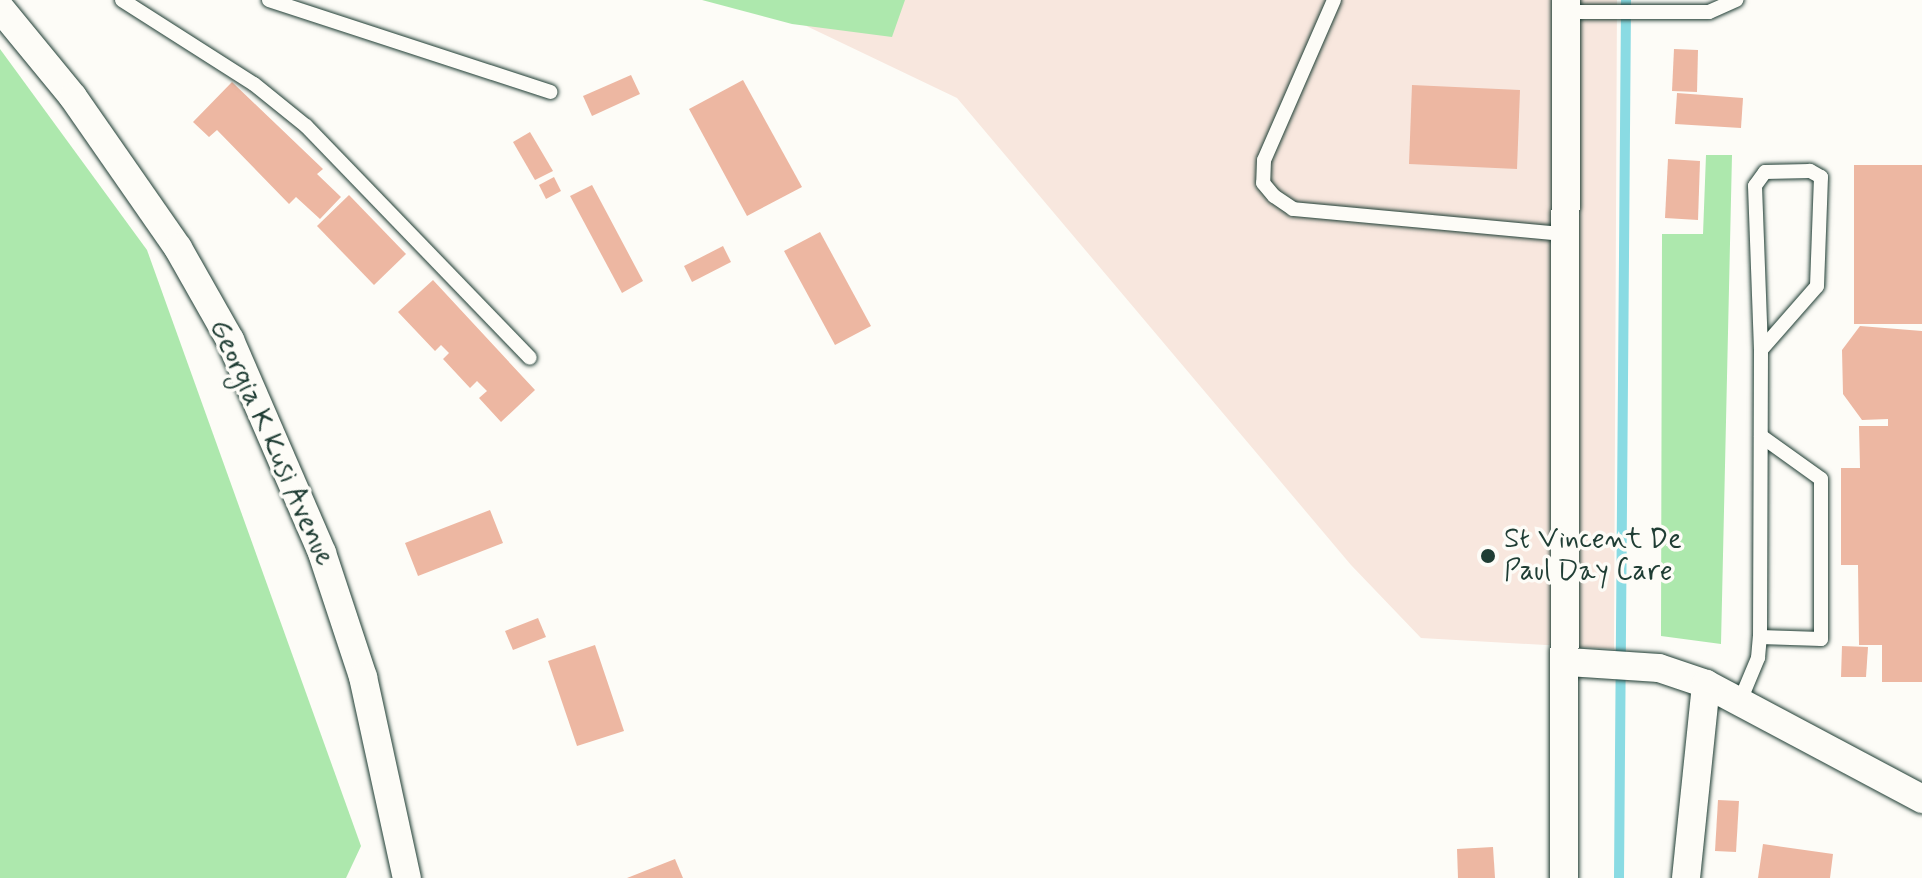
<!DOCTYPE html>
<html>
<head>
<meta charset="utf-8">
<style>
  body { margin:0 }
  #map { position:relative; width:1922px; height:878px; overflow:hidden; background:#fdfcf7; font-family:Mynerve,sans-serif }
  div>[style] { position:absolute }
  .built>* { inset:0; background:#f8e7de }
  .green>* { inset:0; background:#ade8ad }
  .stream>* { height:10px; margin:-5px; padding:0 5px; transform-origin:5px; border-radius:5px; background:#8adbe3 }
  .building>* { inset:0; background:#edb7a2 }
  .roads { filter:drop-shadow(0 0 2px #1f3d34) drop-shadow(0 0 2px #1f3d34) }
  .lane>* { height:14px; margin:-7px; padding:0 7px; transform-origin:7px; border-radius:7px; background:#fdfcf7 }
  .street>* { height:28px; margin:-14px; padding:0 14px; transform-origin:14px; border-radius:14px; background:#fdfcf7 }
  .dots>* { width:22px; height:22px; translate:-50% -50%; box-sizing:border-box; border:4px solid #fdfcf7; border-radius:50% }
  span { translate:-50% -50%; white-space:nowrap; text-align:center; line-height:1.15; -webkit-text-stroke:7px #fdfcf7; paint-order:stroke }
  .street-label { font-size:28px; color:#1f3d34 }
  .poi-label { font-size:28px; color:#1f3d34 }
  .left { translate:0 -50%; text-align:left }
</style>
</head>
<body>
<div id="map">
  <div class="built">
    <i style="clip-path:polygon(752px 0,1617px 0,1614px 649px,1421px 638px,1351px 565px,957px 98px)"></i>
  </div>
  <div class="green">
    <i style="clip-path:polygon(702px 0,905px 0,892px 37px,792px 24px)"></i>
    <i style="clip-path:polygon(0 49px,147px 250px,361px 846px,346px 878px,0 878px)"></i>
    <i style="clip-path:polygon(1706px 155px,1732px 155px,1721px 644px,1661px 636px,1662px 234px,1703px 234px)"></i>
  </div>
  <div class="stream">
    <i style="left:1619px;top:878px;width:878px;rotate:-89.54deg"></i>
  </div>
  <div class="building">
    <i style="clip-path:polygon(1674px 49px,1698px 50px,1697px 92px,1672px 91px)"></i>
    <i style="clip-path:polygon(631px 75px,640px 94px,592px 116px,583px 96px)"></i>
    <i style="clip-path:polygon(743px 80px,802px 187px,747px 216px,689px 109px)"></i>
    <i style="clip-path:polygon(232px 82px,323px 169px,317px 174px,341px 197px,320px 219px,296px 197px,289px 204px,217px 130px,209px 137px,193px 122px)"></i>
    <i style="clip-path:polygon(1412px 85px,1520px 90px,1517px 169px,1409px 164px)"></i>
    <i style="clip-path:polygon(1677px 93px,1743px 98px,1741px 128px,1675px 124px)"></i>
    <i style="clip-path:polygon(530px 132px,553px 171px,535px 180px,513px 142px)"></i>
    <i style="clip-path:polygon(1668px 159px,1700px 161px,1698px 220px,1665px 218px)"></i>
    <i style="clip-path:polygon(1854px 165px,1922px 165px,1922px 324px,1854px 324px)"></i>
    <i style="clip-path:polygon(554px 177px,561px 191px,546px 199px,539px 185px)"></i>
    <i style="clip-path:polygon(592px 185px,643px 281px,622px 293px,570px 196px)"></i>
    <i style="clip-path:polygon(349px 195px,406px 254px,374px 285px,317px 226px)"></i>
    <i style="clip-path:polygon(820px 232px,871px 326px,835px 345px,784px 251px)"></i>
    <i style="clip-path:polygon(723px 246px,731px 262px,692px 282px,684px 266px)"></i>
    <i style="clip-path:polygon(433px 280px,535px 390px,501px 422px,479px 398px,487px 391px,477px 381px,470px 388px,443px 359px,449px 353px,441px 345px,435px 351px,398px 312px)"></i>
    <i style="clip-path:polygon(1860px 326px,1922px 331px,1922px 682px,1882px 682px,1882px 645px,1859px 645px,1858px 565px,1841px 565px,1841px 468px,1860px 468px,1859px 426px,1888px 426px,1888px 419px,1862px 420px,1843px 394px,1842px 350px)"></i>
    <i style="clip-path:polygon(490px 510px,503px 543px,418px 576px,405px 543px)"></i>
    <i style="clip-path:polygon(538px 618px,546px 637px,513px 650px,505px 631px)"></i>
    <i style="clip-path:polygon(595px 645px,624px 731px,577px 746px,548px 661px)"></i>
    <i style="clip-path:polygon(1842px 646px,1868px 647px,1866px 677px,1841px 677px)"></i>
    <i style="clip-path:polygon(1718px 800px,1739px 801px,1736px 852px,1715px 851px)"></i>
    <i style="clip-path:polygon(1763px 844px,1833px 854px,1830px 878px,1758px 878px)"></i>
    <i style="clip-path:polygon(1493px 847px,1495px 878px,1458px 878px,1457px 849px)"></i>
    <i style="clip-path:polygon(675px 859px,683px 878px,627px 878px)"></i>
  </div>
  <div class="roads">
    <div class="lane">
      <i style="left:122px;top:0;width:156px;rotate:32.5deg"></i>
      <i style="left:254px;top:84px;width:67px;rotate:38.9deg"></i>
      <i style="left:306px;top:126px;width:322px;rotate:46deg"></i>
      <i style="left:269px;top:0;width:296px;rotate:18.1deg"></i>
      <i style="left:1334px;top:0;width:175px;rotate:113.6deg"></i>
      <i style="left:1264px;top:160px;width:23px;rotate:92deg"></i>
      <i style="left:1263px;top:183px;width:17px;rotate:50deg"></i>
      <i style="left:1274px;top:196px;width:23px;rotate:34deg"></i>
      <i style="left:1293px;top:209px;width:273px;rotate:5.3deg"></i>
      <i style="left:1566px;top:12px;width:143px"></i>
      <i style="left:1709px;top:12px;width:30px;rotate:-24deg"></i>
      <i style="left:1760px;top:637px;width:287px;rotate:-89.8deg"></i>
      <i style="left:1761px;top:350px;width:85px;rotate:-48.8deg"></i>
      <i style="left:1817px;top:286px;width:109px;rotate:-87.9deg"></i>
      <i style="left:1821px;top:177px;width:13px;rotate:-151deg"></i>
      <i style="left:1810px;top:171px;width:45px;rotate:178.7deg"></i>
      <i style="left:1765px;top:172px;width:17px;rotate:126deg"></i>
      <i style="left:1755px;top:186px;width:164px;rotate:87.9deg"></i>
      <i style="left:1740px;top:701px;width:47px;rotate:-67.3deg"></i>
      <i style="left:1758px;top:658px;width:21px;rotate:-85deg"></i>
      <i style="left:1760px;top:637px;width:61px;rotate:1.9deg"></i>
      <i style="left:1821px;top:639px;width:160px;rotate:-90deg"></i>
      <i style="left:1821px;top:479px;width:74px;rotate:-144.4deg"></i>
    </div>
    <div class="street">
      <i style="left:0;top:8px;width:115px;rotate:50.6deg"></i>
      <i style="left:73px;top:97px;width:184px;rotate:55.2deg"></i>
      <i style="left:178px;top:248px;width:106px;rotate:60.5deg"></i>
      <i style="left:230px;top:340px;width:232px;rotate:66.6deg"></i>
      <i style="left:322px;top:553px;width:131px;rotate:71.7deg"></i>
      <i style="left:363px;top:677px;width:206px;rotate:77.7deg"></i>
      <i style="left:1568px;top:662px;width:91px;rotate:3.8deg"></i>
      <i style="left:1659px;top:668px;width:50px;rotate:18.8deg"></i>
      <i style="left:1706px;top:684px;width:245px;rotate:28deg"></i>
      <i style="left:1564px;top:878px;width:878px;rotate:-89.87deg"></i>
      <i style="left:1686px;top:878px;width:195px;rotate:-84.1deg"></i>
    </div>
  </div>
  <div class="dots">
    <i style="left:1488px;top:556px;background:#1f3d34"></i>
  </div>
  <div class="street-label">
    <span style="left:271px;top:443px;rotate:66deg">Georgia K Kusi Avenue</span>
  </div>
  <div class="poi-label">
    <span class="left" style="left:1504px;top:556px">St Vincent De<br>Paul Day Care</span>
  </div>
</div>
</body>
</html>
